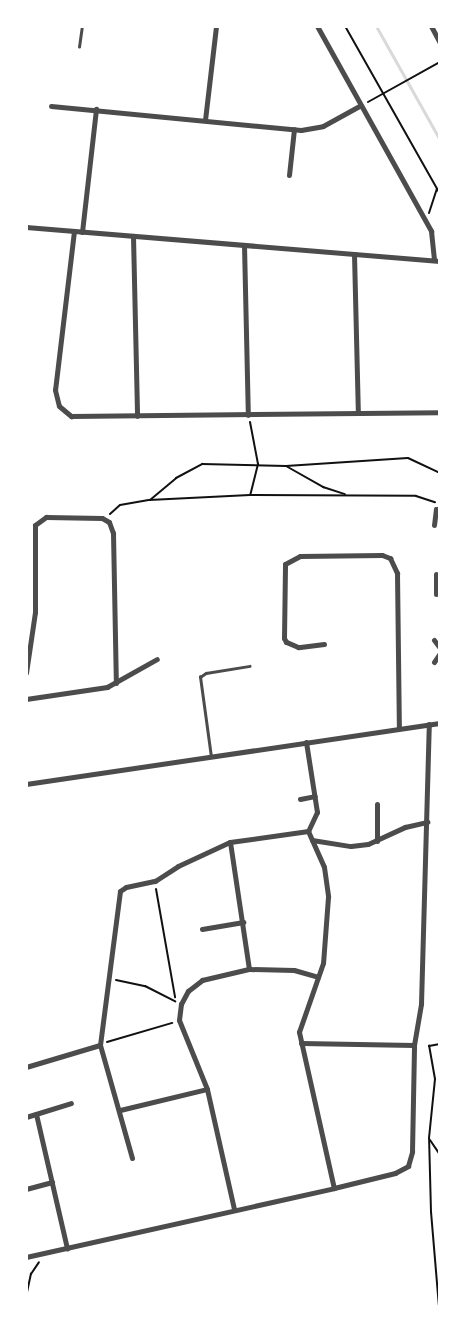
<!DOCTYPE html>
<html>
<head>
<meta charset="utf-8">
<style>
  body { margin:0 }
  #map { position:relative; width:466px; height:1333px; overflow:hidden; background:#fff; font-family:"Alegreya Sans",sans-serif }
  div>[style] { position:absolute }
  .stream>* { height:3px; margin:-1.5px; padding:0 1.5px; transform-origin:1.5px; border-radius:1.5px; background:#d9d9d9 }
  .path>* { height:2px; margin:-1px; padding:0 1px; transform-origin:1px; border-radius:1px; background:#111 }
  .service>* { height:2.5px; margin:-1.25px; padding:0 1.25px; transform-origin:1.25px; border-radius:1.25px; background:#4c4c4c }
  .minor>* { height:5px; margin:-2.5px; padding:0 2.5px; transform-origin:2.5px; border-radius:2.5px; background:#4c4c4c }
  span { translate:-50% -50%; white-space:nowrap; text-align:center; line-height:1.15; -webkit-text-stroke:4px #fff; paint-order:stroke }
  .frame { position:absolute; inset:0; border:28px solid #fff; pointer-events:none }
</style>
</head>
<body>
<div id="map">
  <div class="stream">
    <i style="left:376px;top:26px;width:131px;rotate:60.7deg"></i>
  </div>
  <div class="path">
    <i style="left:345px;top:26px;width:193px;rotate:60.5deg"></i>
    <i style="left:368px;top:102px;width:82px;rotate:-29.1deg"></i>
    <i style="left:429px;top:213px;width:25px;rotate:-72deg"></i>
    <i style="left:250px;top:422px;width:43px;rotate:79.2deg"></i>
    <i style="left:258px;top:464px;width:32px;rotate:104deg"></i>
    <i style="left:286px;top:466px;width:122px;rotate:-3.8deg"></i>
    <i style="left:408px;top:458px;width:35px;rotate:25deg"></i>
    <i style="left:150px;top:500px;width:34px;rotate:-40deg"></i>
    <i style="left:176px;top:478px;width:30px;rotate:-28deg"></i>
    <i style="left:202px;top:464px;width:84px;rotate:1.4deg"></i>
    <i style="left:286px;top:466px;width:43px;rotate:29.6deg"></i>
    <i style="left:323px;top:487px;width:23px;rotate:18deg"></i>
    <i style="left:110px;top:514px;width:13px;rotate:-42deg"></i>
    <i style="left:120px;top:505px;width:29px;rotate:-10deg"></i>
    <i style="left:149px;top:500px;width:101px;rotate:-2.8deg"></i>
    <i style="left:250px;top:495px;width:166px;rotate:0.3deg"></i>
    <i style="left:416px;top:496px;width:20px;rotate:18deg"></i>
    <i style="left:156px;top:889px;width:110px;rotate:80deg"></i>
    <i style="left:116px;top:980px;width:30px;rotate:12deg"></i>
    <i style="left:145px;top:986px;width:34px;rotate:27deg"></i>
    <i style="left:107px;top:1042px;width:68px;rotate:-16.3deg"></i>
    <i style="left:430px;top:1140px;width:18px;rotate:56deg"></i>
    <i style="left:26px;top:1297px;width:24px;rotate:-78deg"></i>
    <i style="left:31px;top:1274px;width:14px;rotate:-56deg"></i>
    <i style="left:26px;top:1302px;width:5px;rotate:79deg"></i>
    <i style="left:439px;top:1307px;width:95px;rotate:-94.8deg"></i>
    <i style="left:431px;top:1212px;width:74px;rotate:-91.5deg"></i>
    <i style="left:429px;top:1138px;width:59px;rotate:-84.2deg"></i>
    <i style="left:435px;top:1079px;width:34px;rotate:-100deg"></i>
    <i style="left:429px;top:1046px;width:11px;rotate:-10deg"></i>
  </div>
  <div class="service">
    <i style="left:79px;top:47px;width:21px;rotate:-82deg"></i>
    <i style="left:211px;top:757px;width:81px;rotate:-97.8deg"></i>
    <i style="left:200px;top:677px;width:7px;rotate:-34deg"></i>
    <i style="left:206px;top:673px;width:44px;rotate:-9.2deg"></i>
  </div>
  <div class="minor">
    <i style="left:317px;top:26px;width:235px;rotate:60.9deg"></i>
    <i style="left:431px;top:231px;width:29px;rotate:84deg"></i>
    <i style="left:431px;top:26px;width:19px;rotate:62deg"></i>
    <i style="left:51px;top:106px;width:251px;rotate:5.5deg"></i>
    <i style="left:301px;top:130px;width:22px;rotate:-10deg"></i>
    <i style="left:323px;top:126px;width:43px;rotate:-28.9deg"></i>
    <i style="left:205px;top:120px;width:95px;rotate:-83.3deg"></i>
    <i style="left:289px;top:175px;width:46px;rotate:-83.8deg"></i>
    <i style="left:26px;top:227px;width:415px;rotate:4.7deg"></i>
    <i style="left:74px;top:231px;width:160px;rotate:96.8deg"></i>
    <i style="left:55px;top:390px;width:16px;rotate:76deg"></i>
    <i style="left:59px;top:406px;width:16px;rotate:40deg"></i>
    <i style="left:71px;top:416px;width:369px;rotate:-0.6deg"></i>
    <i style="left:82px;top:232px;width:124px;rotate:-83.5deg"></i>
    <i style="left:133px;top:236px;width:180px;rotate:88.7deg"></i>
    <i style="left:244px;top:245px;width:170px;rotate:88.7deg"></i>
    <i style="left:354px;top:254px;width:159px;rotate:88.6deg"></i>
    <i style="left:434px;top:525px;width:16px;rotate:-83deg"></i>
    <i style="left:436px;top:509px;width:4px"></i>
    <i style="left:436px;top:574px;width:20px;rotate:90deg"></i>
    <i style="left:434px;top:640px;width:10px;rotate:53deg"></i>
    <i style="left:324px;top:644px;width:26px;rotate:173deg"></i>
    <i style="left:298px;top:647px;width:13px;rotate:-157deg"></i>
    <i style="left:286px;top:642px;width:4px;rotate:-117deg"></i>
    <i style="left:284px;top:638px;width:74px;rotate:-89.2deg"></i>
    <i style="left:285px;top:564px;width:17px;rotate:-28deg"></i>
    <i style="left:300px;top:556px;width:82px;rotate:-0.7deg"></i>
    <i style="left:382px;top:555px;width:9px;rotate:21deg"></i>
    <i style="left:390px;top:558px;width:17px;rotate:65deg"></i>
    <i style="left:397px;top:573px;width:155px;rotate:89.3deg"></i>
    <i style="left:434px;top:662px;width:11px;rotate:-56deg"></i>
    <i style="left:26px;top:673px;width:62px;rotate:-81.6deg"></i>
    <i style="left:35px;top:612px;width:87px;rotate:-90deg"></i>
    <i style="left:35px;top:525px;width:14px;rotate:-36deg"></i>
    <i style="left:46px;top:517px;width:56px;rotate:1deg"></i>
    <i style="left:102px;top:518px;width:8px;rotate:30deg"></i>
    <i style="left:109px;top:522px;width:12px;rotate:70deg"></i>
    <i style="left:113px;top:533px;width:150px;rotate:88.9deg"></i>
    <i style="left:26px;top:699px;width:82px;rotate:-8.4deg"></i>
    <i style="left:107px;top:687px;width:57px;rotate:-29.2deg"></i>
    <i style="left:306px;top:742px;width:71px;rotate:81.1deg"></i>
    <i style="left:317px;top:812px;width:21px;rotate:115deg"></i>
    <i style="left:26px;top:784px;width:418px;rotate:-8.4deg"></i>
    <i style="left:300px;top:799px;width:15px;rotate:-11deg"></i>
    <i style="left:308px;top:831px;width:39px;rotate:66deg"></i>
    <i style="left:324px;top:867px;width:30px;rotate:82deg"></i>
    <i style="left:328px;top:897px;width:66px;rotate:94.3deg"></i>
    <i style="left:323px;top:963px;width:73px;rotate:109.2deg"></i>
    <i style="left:299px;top:1032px;width:160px;rotate:77.4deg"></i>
    <i style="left:312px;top:840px;width:39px;rotate:9deg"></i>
    <i style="left:351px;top:846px;width:17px;rotate:-7deg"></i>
    <i style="left:368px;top:844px;width:41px;rotate:-24.7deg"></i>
    <i style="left:405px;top:827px;width:23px;rotate:-13deg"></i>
    <i style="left:377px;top:841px;width:37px;rotate:-90deg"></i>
    <i style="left:230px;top:842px;width:128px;rotate:81.5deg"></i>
    <i style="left:202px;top:929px;width:42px;rotate:-9.7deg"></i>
    <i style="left:301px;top:1043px;width:113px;rotate:1deg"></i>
    <i style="left:26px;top:1067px;width:77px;rotate:-16.6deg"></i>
    <i style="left:120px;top:1110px;width:89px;rotate:-13.6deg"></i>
    <i style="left:36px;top:1114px;width:138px;rotate:77deg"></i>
    <i style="left:26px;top:1117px;width:47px;rotate:-17.3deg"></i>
    <i style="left:132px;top:1158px;width:117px;rotate:-105.8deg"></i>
    <i style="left:100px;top:1045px;width:155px;rotate:-82.6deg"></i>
    <i style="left:120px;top:891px;width:7px;rotate:-34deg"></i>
    <i style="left:126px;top:887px;width:30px;rotate:-12deg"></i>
    <i style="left:155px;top:881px;width:27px;rotate:-33deg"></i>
    <i style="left:178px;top:866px;width:57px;rotate:-24.8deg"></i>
    <i style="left:230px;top:842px;width:79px;rotate:-8deg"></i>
    <i style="left:26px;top:1189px;width:27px;rotate:-15deg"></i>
    <i style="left:234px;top:1209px;width:123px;rotate:-102.7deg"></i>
    <i style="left:207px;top:1089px;width:74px;rotate:-112.1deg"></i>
    <i style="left:179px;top:1020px;width:16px;rotate:-83deg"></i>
    <i style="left:181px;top:1004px;width:15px;rotate:-62deg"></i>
    <i style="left:188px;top:991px;width:18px;rotate:-38deg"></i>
    <i style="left:202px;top:980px;width:48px;rotate:-13.2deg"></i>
    <i style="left:249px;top:969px;width:45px;rotate:1.3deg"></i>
    <i style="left:294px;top:970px;width:25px;rotate:16deg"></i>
    <i style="left:26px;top:1257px;width:316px;rotate:-12.6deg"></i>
    <i style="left:334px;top:1188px;width:63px;rotate:-13.8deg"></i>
    <i style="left:395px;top:1173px;width:15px;rotate:-28deg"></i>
    <i style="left:408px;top:1166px;width:15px;rotate:-74deg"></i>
    <i style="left:412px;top:1152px;width:107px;rotate:-88.9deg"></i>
    <i style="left:414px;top:1045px;width:42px;rotate:-80.3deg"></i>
    <i style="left:421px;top:1004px;width:280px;rotate:-88.4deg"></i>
  </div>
  <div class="frame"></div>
</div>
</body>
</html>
